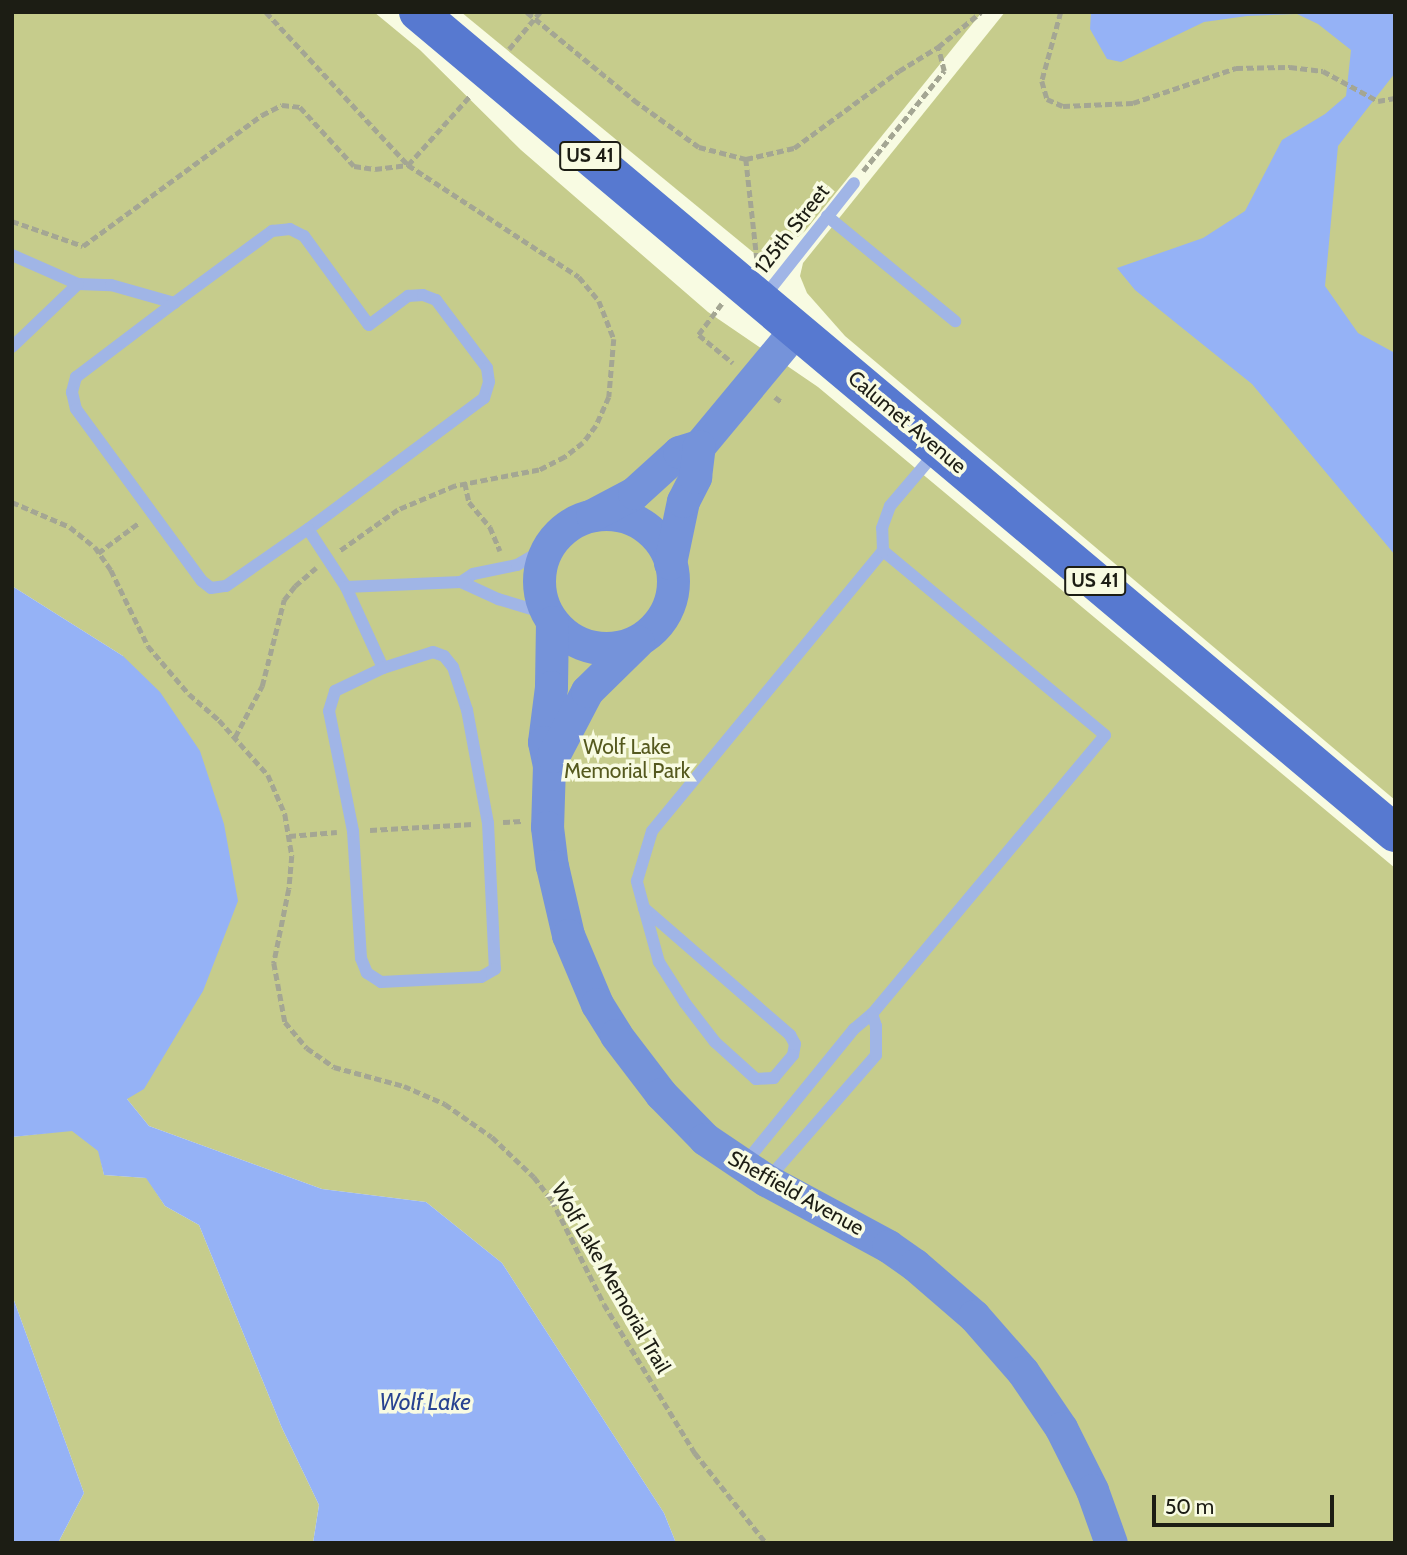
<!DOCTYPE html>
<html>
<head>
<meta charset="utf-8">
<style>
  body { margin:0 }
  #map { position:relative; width:1407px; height:1555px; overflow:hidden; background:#f8fbe2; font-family:Cabin,sans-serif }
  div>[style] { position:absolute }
  .green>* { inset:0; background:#c6cc8c }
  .water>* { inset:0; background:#95b2f6 }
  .path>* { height:4.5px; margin-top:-2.25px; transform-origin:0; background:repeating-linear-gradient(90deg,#a4a693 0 7px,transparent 0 10.5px) }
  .service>* { height:12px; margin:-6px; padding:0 6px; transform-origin:6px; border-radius:6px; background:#a0b5e6 }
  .secondary>* { height:33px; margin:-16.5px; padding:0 16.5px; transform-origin:16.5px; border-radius:16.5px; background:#7593da }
  .secondary>.ring { margin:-16.5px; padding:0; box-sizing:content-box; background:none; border:33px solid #7593da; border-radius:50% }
  .primary>* { height:38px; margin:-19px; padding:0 19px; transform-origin:19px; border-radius:19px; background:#5779d0 }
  span { translate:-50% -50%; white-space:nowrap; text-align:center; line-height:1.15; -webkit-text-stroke:7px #f8fbe2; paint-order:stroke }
  .shield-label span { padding:2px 5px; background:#f8fbe2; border:2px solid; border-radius:5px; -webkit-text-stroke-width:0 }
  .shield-label { font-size:19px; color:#1c1d14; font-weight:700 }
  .street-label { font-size:21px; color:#1c1d14 }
  .park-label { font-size:21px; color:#55591e }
  .water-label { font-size:23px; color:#284391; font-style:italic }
  .frame { position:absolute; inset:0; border:14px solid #1c1d14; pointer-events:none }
  .scale { position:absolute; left:1152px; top:1495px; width:182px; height:32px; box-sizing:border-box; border:4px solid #1c1d14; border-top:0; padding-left:9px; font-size:21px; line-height:24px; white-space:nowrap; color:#1c1d14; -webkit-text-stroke:5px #f8fbe2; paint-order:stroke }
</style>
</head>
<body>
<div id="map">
  <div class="green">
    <i style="clip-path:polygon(12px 12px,374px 12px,420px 50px,521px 150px,708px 312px,818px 387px,1395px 868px,1395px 1543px,676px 1543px,664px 1513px,502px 1263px,426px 1202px,322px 1189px,149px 1126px,127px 1099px,123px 656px,12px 586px)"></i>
    <i style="clip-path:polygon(461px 12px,982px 12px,805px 231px,776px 255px,766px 258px,754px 253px)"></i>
    <i style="clip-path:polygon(1005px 12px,1395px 12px,1395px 800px,845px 336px,807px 293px,800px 276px,803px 263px)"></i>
    <i style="clip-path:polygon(72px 1130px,99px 1151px,104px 1175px,147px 1178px,165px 1206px,199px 1225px,282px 1428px,319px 1505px,313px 1543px,58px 1543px,84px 1493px,12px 1295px,12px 1137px)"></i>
  </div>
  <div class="water">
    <i style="clip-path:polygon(1091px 12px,1395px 12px,1395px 73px,1338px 146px,1325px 286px,1358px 333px,1395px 353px,1395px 555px,1252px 384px,1135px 290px,1117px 268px,1203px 238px,1245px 211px,1282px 140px,1325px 114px,1346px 96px,1351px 50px,1318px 24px,1297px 14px,1247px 16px,1204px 22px,1121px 62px,1107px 59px,1090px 29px)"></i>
    <i style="clip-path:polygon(12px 586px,123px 656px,160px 692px,200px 751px,224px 824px,238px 901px,203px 991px,144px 1089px,127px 1099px,149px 1126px,322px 1189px,426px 1202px,502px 1263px,664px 1513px,676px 1543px,313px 1543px,319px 1505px,282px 1428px,199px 1225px,165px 1206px,146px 1178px,104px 1175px,98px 1151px,72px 1131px,12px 1137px)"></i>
    <i style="clip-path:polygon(12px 1295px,84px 1493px,58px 1543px,12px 1543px)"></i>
  </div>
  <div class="path">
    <i style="left:266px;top:12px;width:209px;rotate:47.1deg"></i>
    <i style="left:408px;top:165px;width:204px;rotate:33.2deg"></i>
    <i style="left:579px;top:277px;width:31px;rotate:50deg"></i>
    <i style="left:599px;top:301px;width:41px;rotate:68.5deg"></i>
    <i style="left:614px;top:339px;width:58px;rotate:94.9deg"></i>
    <i style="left:609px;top:397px;width:32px;rotate:114deg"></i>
    <i style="left:596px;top:426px;width:21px;rotate:127deg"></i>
    <i style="left:583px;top:443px;width:23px;rotate:142deg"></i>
    <i style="left:565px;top:457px;width:29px;rotate:153deg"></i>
    <i style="left:539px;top:470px;width:86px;rotate:169.2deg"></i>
    <i style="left:455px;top:486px;width:62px;rotate:157.2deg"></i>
    <i style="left:398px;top:510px;width:71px;rotate:144.7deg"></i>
    <i style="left:527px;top:12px;width:139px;rotate:39.4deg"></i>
    <i style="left:634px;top:100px;width:80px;rotate:35.9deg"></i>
    <i style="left:699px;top:147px;width:49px;rotate:14.3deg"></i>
    <i style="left:746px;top:159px;width:100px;rotate:83.7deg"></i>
    <i style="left:1061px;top:12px;width:72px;rotate:105.4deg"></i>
    <i style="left:1042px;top:81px;width:19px;rotate:74deg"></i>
    <i style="left:1047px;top:99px;width:17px;rotate:24deg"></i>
    <i style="left:1063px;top:106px;width:70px;rotate:-2.5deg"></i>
    <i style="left:1133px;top:103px;width:109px;rotate:-18.8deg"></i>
    <i style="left:1236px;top:68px;width:54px;rotate:-1.1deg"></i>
    <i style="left:1290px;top:67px;width:33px;rotate:7deg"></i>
    <i style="left:1323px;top:71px;width:63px;rotate:28.6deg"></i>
    <i style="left:1378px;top:101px;width:17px;rotate:-10deg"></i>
    <i style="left:509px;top:49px;width:48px;rotate:-50deg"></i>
    <i style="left:746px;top:159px;width:49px;rotate:-12.9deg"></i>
    <i style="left:794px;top:148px;width:130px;rotate:-36.3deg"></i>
    <i style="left:899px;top:71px;width:46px;rotate:-31.6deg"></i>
    <i style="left:408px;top:165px;width:93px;rotate:-48.1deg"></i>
    <i style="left:863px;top:171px;width:129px;rotate:-51deg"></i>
    <i style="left:944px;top:71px;width:25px;rotate:-104deg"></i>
    <i style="left:938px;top:47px;width:55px;rotate:-39.1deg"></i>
    <i style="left:12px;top:221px;width:75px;rotate:19.4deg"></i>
    <i style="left:83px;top:246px;width:222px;rotate:-36.2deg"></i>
    <i style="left:262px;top:115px;width:22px;rotate:-27deg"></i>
    <i style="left:282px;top:105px;width:18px;rotate:6deg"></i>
    <i style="left:300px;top:107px;width:80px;rotate:47.5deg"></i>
    <i style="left:354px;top:166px;width:21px;rotate:8deg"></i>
    <i style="left:375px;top:169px;width:33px;rotate:-7deg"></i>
    <i style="left:722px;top:304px;width:39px;rotate:127deg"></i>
    <i style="left:699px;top:335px;width:44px;rotate:39.5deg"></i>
    <i style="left:775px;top:397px;width:10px;rotate:37deg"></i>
    <i style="left:465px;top:483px;width:19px;rotate:78deg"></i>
    <i style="left:469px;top:502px;width:33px;rotate:50deg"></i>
    <i style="left:490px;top:527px;width:26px;rotate:67deg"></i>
    <i style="left:12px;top:502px;width:63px;rotate:23.3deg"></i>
    <i style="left:70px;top:527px;width:32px;rotate:39deg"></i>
    <i style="left:95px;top:547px;width:28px;rotate:55deg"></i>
    <i style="left:111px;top:570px;width:85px;rotate:64deg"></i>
    <i style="left:148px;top:646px;width:63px;rotate:49.5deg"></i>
    <i style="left:189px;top:694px;width:40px;rotate:41deg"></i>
    <i style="left:219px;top:720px;width:74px;rotate:48.3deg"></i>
    <i style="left:268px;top:775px;width:43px;rotate:66.4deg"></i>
    <i style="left:285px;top:814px;width:43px;rotate:80.5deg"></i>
    <i style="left:292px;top:856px;width:33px;rotate:95deg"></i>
    <i style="left:289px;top:889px;width:76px;rotate:101.5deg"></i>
    <i style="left:274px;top:963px;width:60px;rotate:79.4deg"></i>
    <i style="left:285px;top:1022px;width:34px;rotate:50deg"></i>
    <i style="left:307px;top:1048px;width:33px;rotate:35deg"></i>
    <i style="left:334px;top:1067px;width:73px;rotate:15.2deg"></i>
    <i style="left:404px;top:1086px;width:45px;rotate:23.7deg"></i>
    <i style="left:445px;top:1104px;width:57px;rotate:35.1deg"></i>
    <i style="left:492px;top:1137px;width:58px;rotate:43.6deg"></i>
    <i style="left:534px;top:1177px;width:29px;rotate:52deg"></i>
    <i style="left:552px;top:1200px;width:116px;rotate:63.4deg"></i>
    <i style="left:604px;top:1304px;width:175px;rotate:58.6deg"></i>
    <i style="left:695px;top:1453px;width:115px;rotate:51.7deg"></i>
    <i style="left:98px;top:553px;width:52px;rotate:-36.4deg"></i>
    <i style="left:235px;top:737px;width:58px;rotate:-62.1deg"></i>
    <i style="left:262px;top:686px;width:89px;rotate:-75.7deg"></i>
    <i style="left:284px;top:600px;width:18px;rotate:-52deg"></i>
    <i style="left:295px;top:586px;width:28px;rotate:-41deg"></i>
    <i style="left:503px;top:822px;width:19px;rotate:-3deg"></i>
    <i style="left:370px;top:830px;width:103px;rotate:-3.3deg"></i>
    <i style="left:289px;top:836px;width:48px;rotate:-4.8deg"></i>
  </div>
  <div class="service">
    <i style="left:827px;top:216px;width:166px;rotate:39.4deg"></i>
    <i style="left:12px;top:255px;width:72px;rotate:23.7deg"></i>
    <i style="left:78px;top:284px;width:33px;rotate:2deg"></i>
    <i style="left:111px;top:285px;width:66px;rotate:15.9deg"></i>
    <i style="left:174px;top:303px;width:122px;rotate:-36.3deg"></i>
    <i style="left:272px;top:231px;width:18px;rotate:-6deg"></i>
    <i style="left:290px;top:229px;width:16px;rotate:27deg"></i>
    <i style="left:304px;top:236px;width:110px;rotate:53.9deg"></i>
    <i style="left:369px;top:325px;width:49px;rotate:-36.6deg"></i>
    <i style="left:408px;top:296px;width:15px;rotate:-4deg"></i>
    <i style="left:423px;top:295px;width:14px;rotate:21deg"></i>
    <i style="left:436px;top:300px;width:85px;rotate:53.1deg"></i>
    <i style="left:487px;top:368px;width:14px;rotate:82deg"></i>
    <i style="left:489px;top:382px;width:17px;rotate:107deg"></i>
    <i style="left:484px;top:398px;width:219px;rotate:143.3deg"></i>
    <i style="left:308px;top:529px;width:69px;rotate:56.8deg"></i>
    <i style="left:346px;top:587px;width:115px;rotate:-2.5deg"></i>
    <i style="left:461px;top:582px;width:41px;rotate:24.7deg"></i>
    <i style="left:498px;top:599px;width:52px;rotate:16.7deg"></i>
    <i style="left:764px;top:297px;width:145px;rotate:-51.7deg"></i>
    <i style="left:174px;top:303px;width:123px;rotate:142.9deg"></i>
    <i style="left:76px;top:377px;width:16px;rotate:105deg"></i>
    <i style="left:72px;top:392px;width:17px;rotate:77deg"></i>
    <i style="left:76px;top:409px;width:213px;rotate:53.8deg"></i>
    <i style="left:202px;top:581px;width:11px;rotate:38deg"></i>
    <i style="left:211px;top:588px;width:15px;rotate:-8deg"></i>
    <i style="left:226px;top:586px;width:100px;rotate:-34.8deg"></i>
    <i style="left:12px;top:347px;width:91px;rotate:-43.7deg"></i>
    <i style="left:461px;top:582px;width:14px;rotate:-34deg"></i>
    <i style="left:473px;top:574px;width:45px;rotate:-11.6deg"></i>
    <i style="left:517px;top:565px;width:36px;rotate:-30deg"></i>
    <i style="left:346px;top:587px;width:89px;rotate:65.4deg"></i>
    <i style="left:433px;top:652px;width:12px;rotate:20deg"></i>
    <i style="left:444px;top:656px;width:14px;rotate:51deg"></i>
    <i style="left:453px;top:667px;width:45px;rotate:72deg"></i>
    <i style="left:467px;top:710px;width:115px;rotate:79.5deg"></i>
    <i style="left:488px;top:823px;width:146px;rotate:87.3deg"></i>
    <i style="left:495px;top:969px;width:16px;rotate:150deg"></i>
    <i style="left:481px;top:977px;width:100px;rotate:177.1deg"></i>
    <i style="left:381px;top:982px;width:17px;rotate:-147deg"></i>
    <i style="left:367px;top:973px;width:16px;rotate:-112deg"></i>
    <i style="left:361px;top:958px;width:127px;rotate:-93.6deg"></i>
    <i style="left:353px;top:831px;width:122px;rotate:-101.3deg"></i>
    <i style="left:329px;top:711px;width:21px;rotate:-73deg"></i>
    <i style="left:335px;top:691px;width:53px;rotate:-25.6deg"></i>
    <i style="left:383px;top:668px;width:52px;rotate:-17.7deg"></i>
    <i style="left:644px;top:908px;width:194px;rotate:41deg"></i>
    <i style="left:790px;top:1035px;width:10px;rotate:61deg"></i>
    <i style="left:795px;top:1044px;width:11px;rotate:100deg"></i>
    <i style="left:793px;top:1055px;width:30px;rotate:130deg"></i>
    <i style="left:774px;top:1078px;width:18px;rotate:177deg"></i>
    <i style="left:756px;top:1079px;width:55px;rotate:-137.9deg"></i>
    <i style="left:715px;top:1042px;width:49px;rotate:-127.6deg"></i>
    <i style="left:685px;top:1003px;width:49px;rotate:-122.4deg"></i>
    <i style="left:659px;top:962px;width:56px;rotate:-105.5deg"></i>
    <i style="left:644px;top:908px;width:28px;rotate:-105deg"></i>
    <i style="left:637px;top:881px;width:52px;rotate:-73.3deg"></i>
    <i style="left:652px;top:831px;width:363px;rotate:-50.5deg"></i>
    <i style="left:745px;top:1163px;width:173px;rotate:-50.9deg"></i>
    <i style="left:854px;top:1029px;width:23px;rotate:-40deg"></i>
    <i style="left:872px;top:1014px;width:363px;rotate:-50.1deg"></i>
    <i style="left:1105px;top:735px;width:288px;rotate:-140.3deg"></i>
    <i style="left:883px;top:551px;width:23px;rotate:-92deg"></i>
    <i style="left:882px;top:528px;width:23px;rotate:-70deg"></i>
    <i style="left:890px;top:506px;width:71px;rotate:-49.6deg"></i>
    <i style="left:768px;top:1179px;width:164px;rotate:-48.9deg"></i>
    <i style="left:876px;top:1055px;width:29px;rotate:-90deg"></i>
    <i style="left:876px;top:1026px;width:13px;rotate:-108deg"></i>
  </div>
  <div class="secondary">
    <i class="ring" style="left:539px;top:514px;width:101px;height:101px"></i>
    <i style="left:592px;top:515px;width:47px;rotate:-27.6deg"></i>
    <i style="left:634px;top:493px;width:61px;rotate:-42.3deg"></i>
    <i style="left:679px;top:452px;width:21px;rotate:-17deg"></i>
    <i style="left:699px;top:446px;width:152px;rotate:-50.3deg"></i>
    <i style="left:670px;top:563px;width:63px;rotate:-78.2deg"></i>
    <i style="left:683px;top:501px;width:27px;rotate:-63deg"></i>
    <i style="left:695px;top:477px;width:31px;rotate:-83deg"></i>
    <i style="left:552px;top:622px;width:65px;rotate:90.9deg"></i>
    <i style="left:551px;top:687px;width:55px;rotate:97.3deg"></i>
    <i style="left:544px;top:742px;width:24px;rotate:78deg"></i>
    <i style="left:549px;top:765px;width:62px;rotate:91.8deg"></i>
    <i style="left:547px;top:827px;width:39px;rotate:83deg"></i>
    <i style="left:552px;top:866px;width:71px;rotate:76.9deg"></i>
    <i style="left:568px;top:935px;width:75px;rotate:67.2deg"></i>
    <i style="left:597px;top:1004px;width:36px;rotate:58deg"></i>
    <i style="left:616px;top:1035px;width:74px;rotate:52.7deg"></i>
    <i style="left:661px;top:1094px;width:63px;rotate:45.6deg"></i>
    <i style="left:705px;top:1139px;width:73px;rotate:33.9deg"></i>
    <i style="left:766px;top:1180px;width:139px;rotate:28.4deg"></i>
    <i style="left:888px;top:1246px;width:33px;rotate:35deg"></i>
    <i style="left:915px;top:1265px;width:78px;rotate:40.8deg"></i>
    <i style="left:974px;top:1316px;width:74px;rotate:48.8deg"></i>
    <i style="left:1023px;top:1372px;width:68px;rotate:55.8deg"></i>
    <i style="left:1061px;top:1428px;width:69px;rotate:63.4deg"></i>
    <i style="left:1092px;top:1490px;width:56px;rotate:70.3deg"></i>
    <i style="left:553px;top:756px;width:73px;rotate:-62.4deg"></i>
    <i style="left:587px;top:691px;width:71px;rotate:-44.4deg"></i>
  </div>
  <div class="primary">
    <i style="left:418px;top:12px;width:1276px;rotate:40.04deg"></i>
  </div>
  <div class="shield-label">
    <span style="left:590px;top:156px">US 41</span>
    <span style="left:1095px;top:581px">US 41</span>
  </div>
  <div class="street-label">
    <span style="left:792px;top:229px;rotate:-52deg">125th Street</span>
    <span style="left:907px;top:422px;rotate:40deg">Calumet Avenue</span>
    <span style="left:796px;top:1193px;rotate:29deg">Sheffield Avenue</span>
    <span style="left:611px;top:1278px;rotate:60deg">Wolf Lake Memorial Trail</span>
  </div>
  <div class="park-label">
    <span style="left:627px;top:759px">Wolf Lake<br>Memorial Park</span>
  </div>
  <div class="water-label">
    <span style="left:425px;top:1402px">Wolf Lake</span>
  </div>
  <div class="frame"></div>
  <div class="scale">50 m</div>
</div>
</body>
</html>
